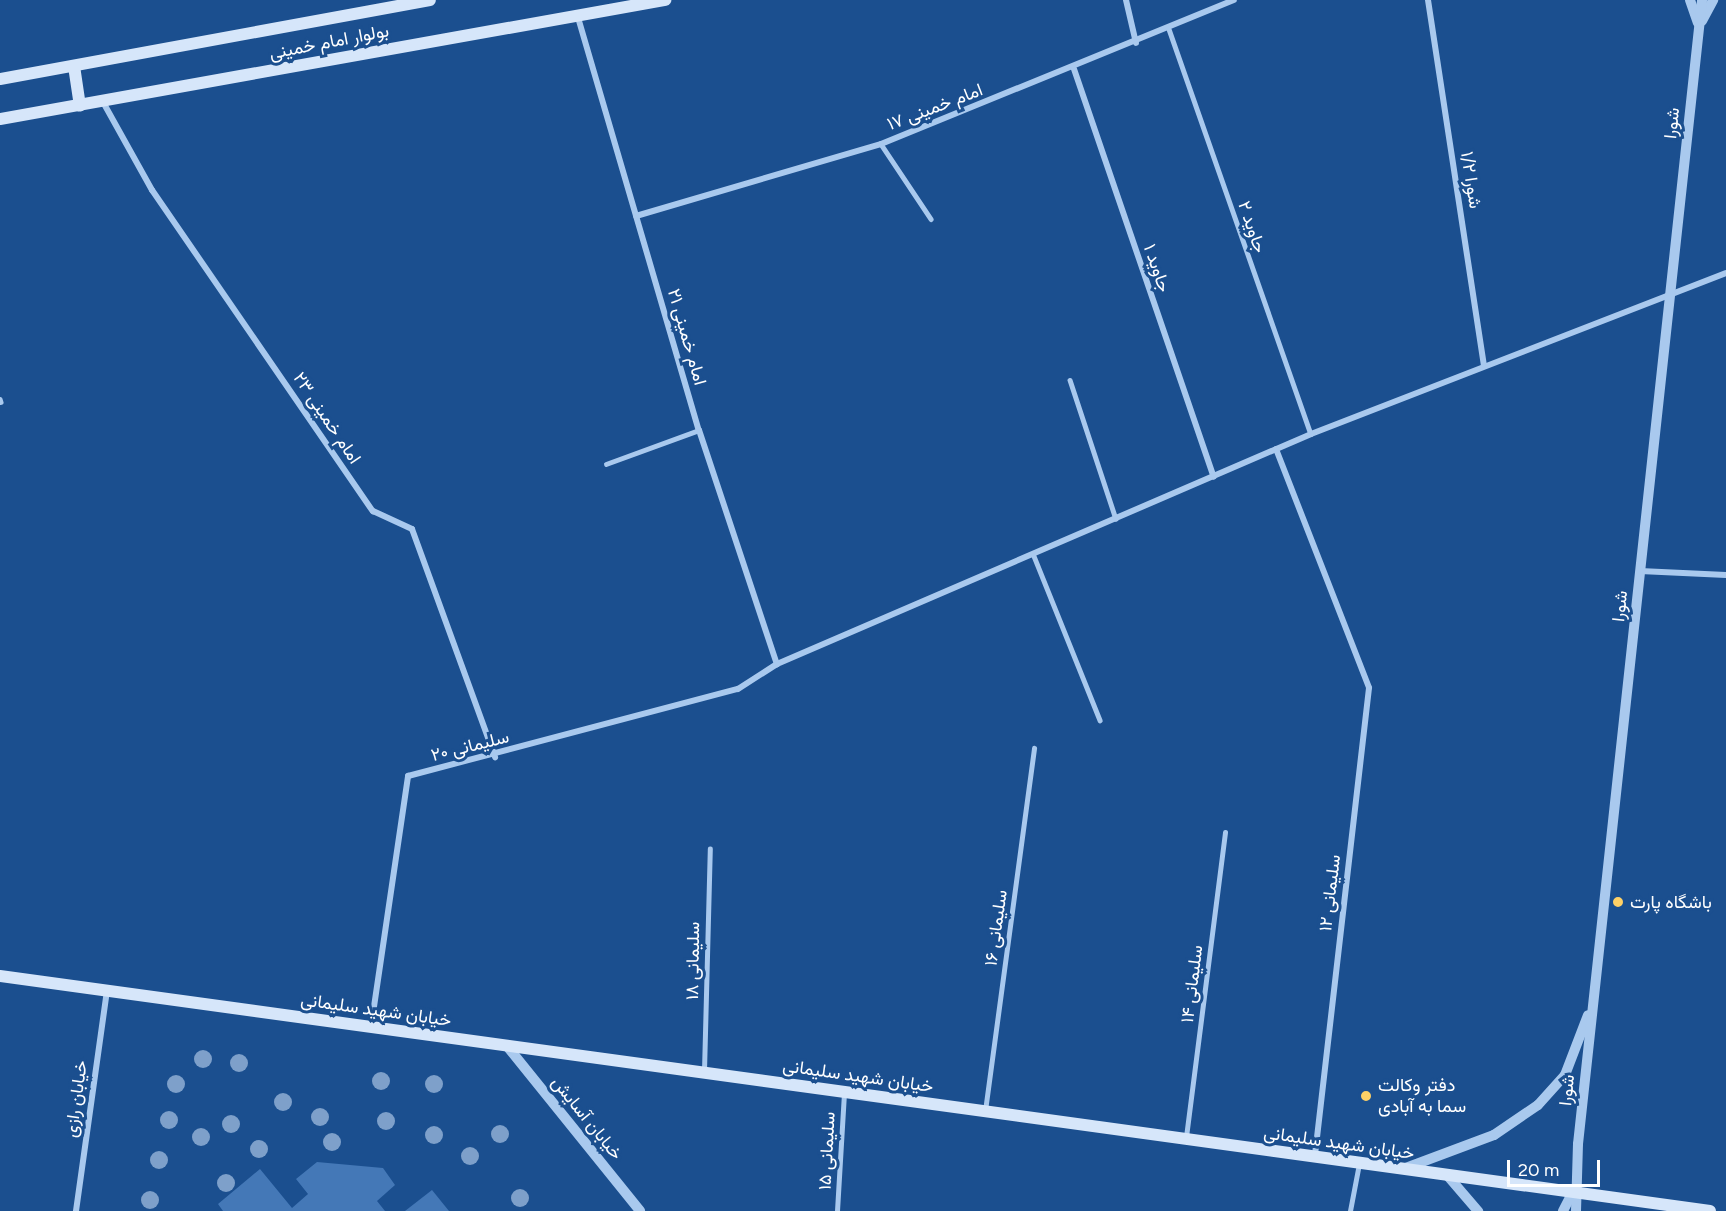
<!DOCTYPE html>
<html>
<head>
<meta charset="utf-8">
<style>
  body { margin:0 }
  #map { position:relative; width:1726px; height:1211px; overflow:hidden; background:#1b4f8f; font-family:Figtree,Vazirmatn,sans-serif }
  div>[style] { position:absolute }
  .building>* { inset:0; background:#4478b7 }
  .service>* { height:4.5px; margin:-2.25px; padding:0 2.25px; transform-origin:2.25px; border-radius:2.25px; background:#a9c9ee }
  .minor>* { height:6px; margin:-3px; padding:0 3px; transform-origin:3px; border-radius:3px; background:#a9c9ee }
  .tertiary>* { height:10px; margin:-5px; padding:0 5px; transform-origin:5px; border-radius:5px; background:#a9c9ee }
  .secondary>* { height:12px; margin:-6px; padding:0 6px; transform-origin:6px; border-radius:6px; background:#d6e6fa }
  .trees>* { width:18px; height:18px; margin:-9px; border-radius:50%; background:#7ea0ca }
  .dots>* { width:16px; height:16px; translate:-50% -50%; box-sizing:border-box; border:3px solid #1b4f8f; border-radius:50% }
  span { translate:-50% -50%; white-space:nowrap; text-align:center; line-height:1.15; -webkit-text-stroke:6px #1b4f8f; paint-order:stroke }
  .street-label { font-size:18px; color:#fff }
  .poi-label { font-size:18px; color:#fff }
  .left { translate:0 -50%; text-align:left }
  .scale { position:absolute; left:1507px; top:1160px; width:93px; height:27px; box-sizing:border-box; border:3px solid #fff; border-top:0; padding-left:8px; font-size:18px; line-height:21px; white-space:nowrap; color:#fff; -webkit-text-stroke:4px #1b4f8f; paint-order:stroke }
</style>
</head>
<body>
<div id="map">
  <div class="building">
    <i style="clip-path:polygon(317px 1162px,383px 1168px,395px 1185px,377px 1201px,385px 1211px,223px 1211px,218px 1204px,260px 1169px,292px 1208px,308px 1194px,296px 1179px)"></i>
    <i style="clip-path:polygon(432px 1190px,449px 1211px,405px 1211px)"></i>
  </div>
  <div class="service">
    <i style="left:1169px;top:29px;width:429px;rotate:70.7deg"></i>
    <i style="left:881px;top:144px;width:90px;rotate:56.3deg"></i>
    <i style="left:1070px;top:380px;width:146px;rotate:71.7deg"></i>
    <i style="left:0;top:399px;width:3px;rotate:72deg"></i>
    <i style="left:606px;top:464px;width:99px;rotate:-20.1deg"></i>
    <i style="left:1034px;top:556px;width:177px;rotate:68.1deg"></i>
    <i style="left:704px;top:1071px;width:222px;rotate:-88.5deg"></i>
    <i style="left:985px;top:1111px;width:366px;rotate:-82.3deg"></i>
    <i style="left:1186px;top:1137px;width:307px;rotate:-82.7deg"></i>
    <i style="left:837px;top:1211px;width:117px;rotate:-86.6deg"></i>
    <i style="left:1350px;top:1211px;width:48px;rotate:-79.2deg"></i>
  </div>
  <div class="minor">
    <i style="left:1126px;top:0;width:44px;rotate:76.9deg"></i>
    <i style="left:1428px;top:0;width:369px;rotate:81.3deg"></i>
    <i style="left:577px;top:14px;width:434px;rotate:73.7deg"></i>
    <i style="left:699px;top:430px;width:247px;rotate:71.6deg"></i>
    <i style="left:1074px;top:69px;width:431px;rotate:71.1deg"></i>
    <i style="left:103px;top:102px;width:101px;rotate:60.9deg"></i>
    <i style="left:152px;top:190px;width:390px;rotate:55.5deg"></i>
    <i style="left:373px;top:511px;width:43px;rotate:24.8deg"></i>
    <i style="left:412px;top:529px;width:243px;rotate:70deg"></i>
    <i style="left:636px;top:216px;width:255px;rotate:-16.4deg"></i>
    <i style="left:881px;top:144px;width:381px;rotate:-22.2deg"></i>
    <i style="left:1276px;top:449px;width:256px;rotate:68.7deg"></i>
    <i style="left:1369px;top:688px;width:472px;rotate:96.6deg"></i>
    <i style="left:1640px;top:571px;width:86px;rotate:2.7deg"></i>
    <i style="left:371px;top:1027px;width:254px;rotate:-81.6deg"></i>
    <i style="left:408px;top:776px;width:341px;rotate:-14.8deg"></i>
    <i style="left:738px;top:689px;width:46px;rotate:-32.7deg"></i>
    <i style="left:777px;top:664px;width:581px;rotate:-23.3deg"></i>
    <i style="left:1311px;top:434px;width:445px;rotate:-21.2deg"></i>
    <i style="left:76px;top:1211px;width:222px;rotate:-82deg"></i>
  </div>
  <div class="tertiary">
    <i style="left:1690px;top:0;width:24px;rotate:71deg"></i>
    <i style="left:1702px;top:21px;width:24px;rotate:-62deg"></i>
    <i style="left:507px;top:1046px;width:212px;rotate:51.1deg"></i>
    <i style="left:1403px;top:1169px;width:97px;rotate:-20.5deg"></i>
    <i style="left:1494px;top:1135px;width:53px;rotate:-34.3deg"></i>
    <i style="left:1538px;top:1105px;width:40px;rotate:-48deg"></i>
    <i style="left:1565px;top:1075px;width:64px;rotate:-69deg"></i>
    <i style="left:1447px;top:1175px;width:48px;rotate:49.3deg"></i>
    <i style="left:1563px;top:1211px;width:22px;rotate:-63deg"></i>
    <i style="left:1576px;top:1211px;width:67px;rotate:-88.3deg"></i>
    <i style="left:1578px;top:1144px;width:1151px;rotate:-83.81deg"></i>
  </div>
  <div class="secondary">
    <i style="left:74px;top:66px;width:40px;rotate:81.5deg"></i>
    <i style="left:0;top:79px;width:437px;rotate:-10.4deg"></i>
    <i style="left:0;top:119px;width:676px;rotate:-10.15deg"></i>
    <i style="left:0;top:976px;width:1726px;rotate:7.82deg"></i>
  </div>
  <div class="trees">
    <i style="left:203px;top:1059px"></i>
    <i style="left:239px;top:1063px"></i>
    <i style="left:381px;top:1081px"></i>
    <i style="left:176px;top:1084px"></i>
    <i style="left:434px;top:1084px"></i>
    <i style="left:283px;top:1102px"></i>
    <i style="left:320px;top:1117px"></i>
    <i style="left:169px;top:1120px"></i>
    <i style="left:386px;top:1121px"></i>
    <i style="left:231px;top:1124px"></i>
    <i style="left:500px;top:1134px"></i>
    <i style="left:434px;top:1135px"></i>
    <i style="left:201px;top:1137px"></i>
    <i style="left:332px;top:1142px"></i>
    <i style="left:259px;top:1149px"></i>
    <i style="left:470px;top:1156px"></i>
    <i style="left:159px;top:1160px"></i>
    <i style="left:226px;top:1183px"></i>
    <i style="left:520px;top:1198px"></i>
    <i style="left:150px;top:1200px"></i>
  </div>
  <div class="dots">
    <i style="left:1618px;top:902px;background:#ffd166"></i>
    <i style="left:1366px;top:1096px;background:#ffd166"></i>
  </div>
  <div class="street-label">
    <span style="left:329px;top:42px;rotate:-11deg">بولوار امام خمینی</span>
    <span style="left:935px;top:107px;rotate:-21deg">امام خمینی ۱۷</span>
    <span style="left:1672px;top:123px;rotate:-84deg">شورا</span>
    <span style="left:1471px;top:180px;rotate:81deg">شورا ۱/۲</span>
    <span style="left:1252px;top:227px;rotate:71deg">جاوید ۲</span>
    <span style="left:1157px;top:268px;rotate:71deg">جاوید ۱</span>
    <span style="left:687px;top:337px;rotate:74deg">امام خمینی ۲۱</span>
    <span style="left:327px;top:418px;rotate:56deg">امام خمینی ۲۳</span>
    <span style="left:1620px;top:606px;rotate:-84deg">شورا</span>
    <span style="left:470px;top:746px;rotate:-14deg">سلیمانی ۲۰</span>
    <span style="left:1330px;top:893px;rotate:-83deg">سلیمانی ۱۲</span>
    <span style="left:996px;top:928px;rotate:-82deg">سلیمانی ۱۶</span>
    <span style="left:693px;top:961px;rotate:-89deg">سلیمانی ۱۸</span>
    <span style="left:1192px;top:984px;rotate:-83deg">سلیمانی ۱۴</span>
    <span style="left:376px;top:1010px;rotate:8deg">خیابان شهید سلیمانی</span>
    <span style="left:858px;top:1076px;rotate:8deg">خیابان شهید سلیمانی</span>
    <span style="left:1567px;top:1090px;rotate:-84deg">شورا</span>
    <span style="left:76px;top:1099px;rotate:-82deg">خیابان رازی</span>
    <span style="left:587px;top:1118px;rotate:51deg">خیابان آسایش</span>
    <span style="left:1339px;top:1143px;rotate:8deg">خیابان شهید سلیمانی</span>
    <span style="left:827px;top:1151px;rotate:-87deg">سلیمانی ۱۵</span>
  </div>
  <div class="poi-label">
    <span class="left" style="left:1630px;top:902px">باشگاه پارت</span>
    <span class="left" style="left:1378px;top:1096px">دفتر وکالت<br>سما به آبادی</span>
  </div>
  <div class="scale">20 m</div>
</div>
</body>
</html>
